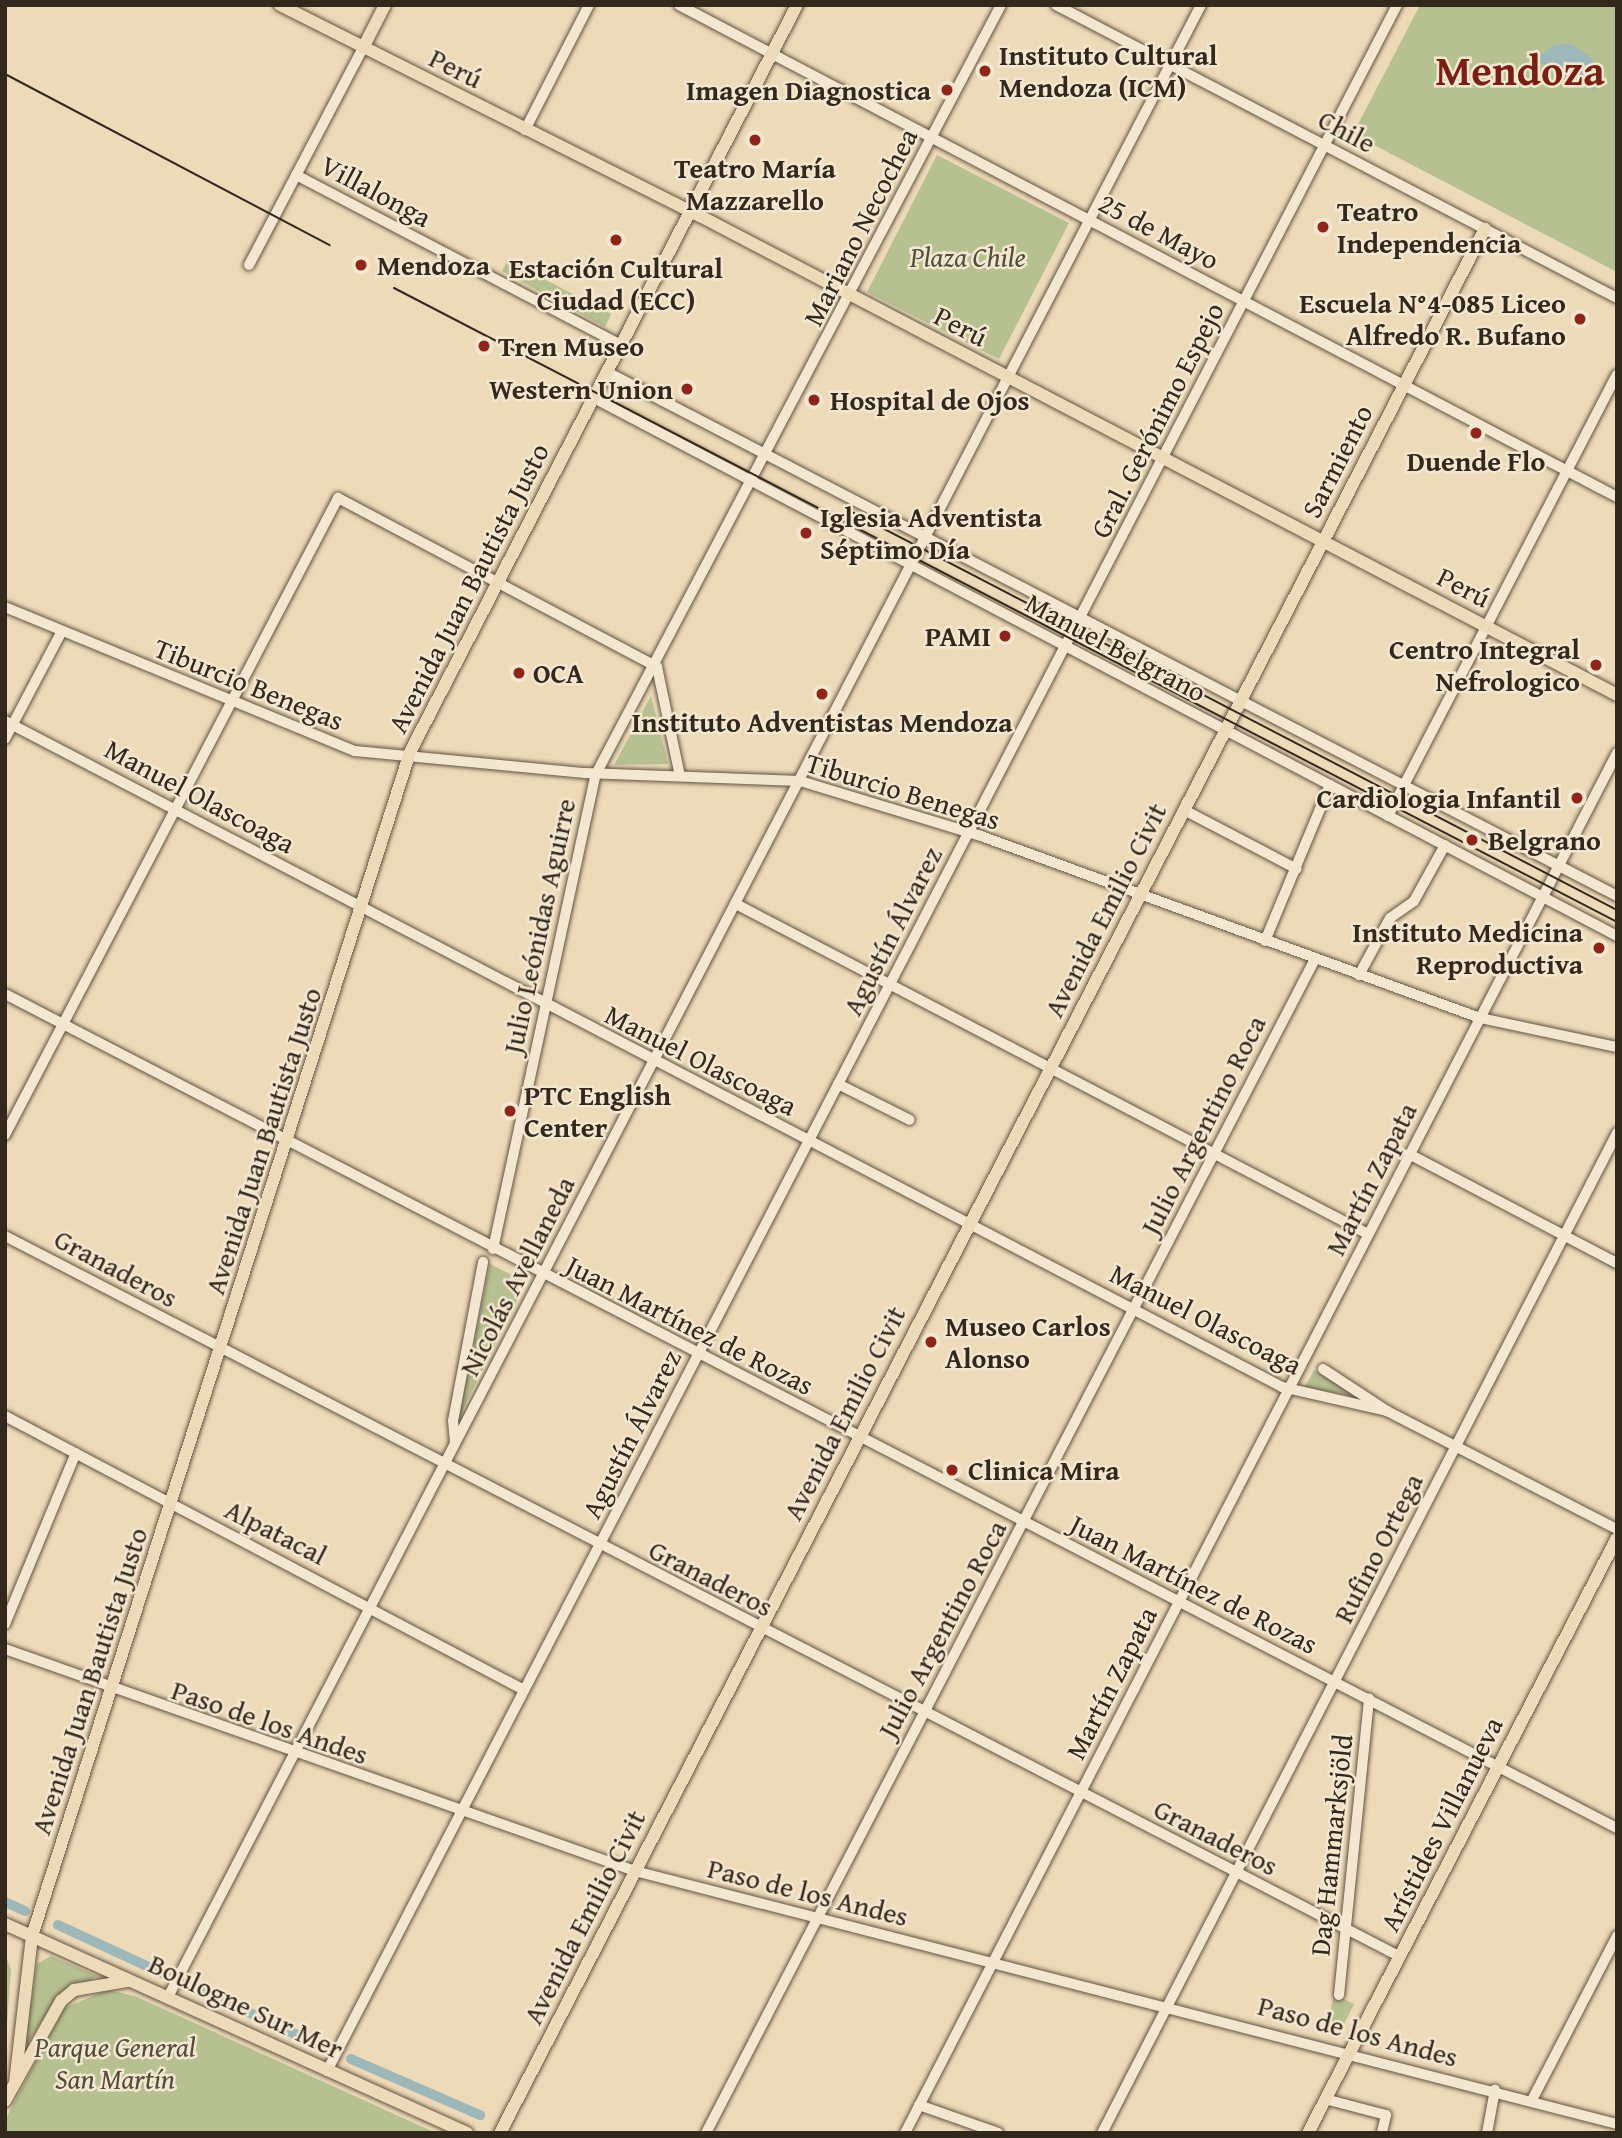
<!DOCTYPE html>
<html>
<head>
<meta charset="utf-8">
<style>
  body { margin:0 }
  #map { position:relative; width:1622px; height:2138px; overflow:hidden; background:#eddab8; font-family:"Gentium Book Plus",serif }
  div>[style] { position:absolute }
  .green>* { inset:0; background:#b7c090 }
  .water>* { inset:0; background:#9eb8ba }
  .canal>* { height:10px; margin:-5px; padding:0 5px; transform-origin:5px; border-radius:5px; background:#9eb8ba }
  .roads { filter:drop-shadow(0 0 2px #625443) drop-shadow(0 0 2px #625443) }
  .minor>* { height:10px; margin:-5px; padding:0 5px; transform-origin:5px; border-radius:5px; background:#f3e7d1 }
  .major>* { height:12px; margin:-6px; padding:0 6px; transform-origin:6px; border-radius:6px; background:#eddab8 }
  .tram>* { height:2px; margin:-1px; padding:0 1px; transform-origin:1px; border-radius:1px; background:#33281c }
  .dots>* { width:19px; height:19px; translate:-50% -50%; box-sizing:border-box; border:4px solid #f3e7d1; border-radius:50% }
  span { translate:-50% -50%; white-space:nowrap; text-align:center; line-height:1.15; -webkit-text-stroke:5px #f3e7d1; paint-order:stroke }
  .poi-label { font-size:28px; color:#33281c; font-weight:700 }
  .left { translate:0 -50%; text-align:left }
  .right { translate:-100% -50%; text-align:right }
  .street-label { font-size:28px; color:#33281c }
  .park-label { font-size:28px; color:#544e39; font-style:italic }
  .town-label { font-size:42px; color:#7a1f14; font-weight:700 }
  .frame { position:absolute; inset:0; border:7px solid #33281c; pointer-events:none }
</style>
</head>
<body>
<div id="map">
  <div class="green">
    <i style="clip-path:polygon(1420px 5px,1617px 5px,1617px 272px,1353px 134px)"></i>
    <i style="clip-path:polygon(937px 155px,1069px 223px,999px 359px,867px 292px)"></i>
    <i style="clip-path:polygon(508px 260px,611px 314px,605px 327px,502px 271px)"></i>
    <i style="clip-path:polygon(651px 696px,668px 764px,614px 765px)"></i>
    <i style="clip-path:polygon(490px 1264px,526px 1282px,459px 1417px)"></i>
    <i style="clip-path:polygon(1314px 1370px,1363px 1398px,1305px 1387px)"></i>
    <i style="clip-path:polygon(5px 1955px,11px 1969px,5px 2052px)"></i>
    <i style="clip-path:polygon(51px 1956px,98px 1976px,58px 1996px,24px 2049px,37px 1964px)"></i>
    <i style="clip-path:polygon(108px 1990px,135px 1996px,436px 2133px,5px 2133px,5px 2120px,64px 2008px)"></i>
    <i style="clip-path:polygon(1334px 1994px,1354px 2004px,1341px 2030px,1327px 2027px)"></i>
  </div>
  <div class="water">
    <i style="clip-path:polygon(1554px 45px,1571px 44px,1592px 58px,1595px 91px,1534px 60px)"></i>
  </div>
  <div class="canal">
    <i style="left:5px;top:1902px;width:22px;rotate:24deg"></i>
    <i style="left:58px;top:1925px;width:115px;rotate:24.8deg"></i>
    <i style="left:190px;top:1985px;width:149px;rotate:25deg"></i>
    <i style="left:351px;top:2059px;width:141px;rotate:23.5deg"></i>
  </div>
  <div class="roads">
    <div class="minor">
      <i style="left:679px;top:5px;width:1059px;rotate:27.68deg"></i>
      <i style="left:1056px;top:5px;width:633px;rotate:27.58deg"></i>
      <i style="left:525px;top:130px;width:140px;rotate:-62.9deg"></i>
      <i style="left:296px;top:175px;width:367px;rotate:27.6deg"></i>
      <i style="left:249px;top:265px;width:245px;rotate:-62.3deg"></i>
      <i style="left:607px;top:372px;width:1138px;rotate:27.42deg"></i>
      <i style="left:594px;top:398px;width:1156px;rotate:27.74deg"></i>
      <i style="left:5px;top:607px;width:378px;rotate:22.4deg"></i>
      <i style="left:355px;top:751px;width:231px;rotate:5.5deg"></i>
      <i style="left:585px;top:773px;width:215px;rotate:2.1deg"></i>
      <i style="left:800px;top:781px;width:189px;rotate:16.9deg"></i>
      <i style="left:981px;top:836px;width:531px;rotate:20.04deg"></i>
      <i style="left:1480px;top:1018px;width:140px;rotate:12deg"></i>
      <i style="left:5px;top:721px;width:1440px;rotate:27.54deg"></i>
      <i style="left:1282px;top:1387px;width:108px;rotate:12.9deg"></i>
      <i style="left:1387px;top:1411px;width:259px;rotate:27.2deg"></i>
      <i style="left:5px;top:739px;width:122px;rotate:-62.2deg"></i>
      <i style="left:1184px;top:810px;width:127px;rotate:27.6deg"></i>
      <i style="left:1388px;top:816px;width:497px;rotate:-62.6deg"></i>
      <i style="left:736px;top:904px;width:713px;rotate:27.57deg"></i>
      <i style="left:1265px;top:941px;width:169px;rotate:-67.4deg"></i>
      <i style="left:1359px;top:975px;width:65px;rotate:-61.5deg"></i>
      <i style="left:1390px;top:918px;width:29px;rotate:-35deg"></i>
      <i style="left:1414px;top:901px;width:64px;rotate:-61deg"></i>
      <i style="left:5px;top:994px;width:1815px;rotate:27.36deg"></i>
      <i style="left:838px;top:1084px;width:80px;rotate:26.6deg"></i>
      <i style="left:5px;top:1135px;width:719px;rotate:-62.4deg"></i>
      <i style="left:338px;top:498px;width:361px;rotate:27.9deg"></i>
      <i style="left:657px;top:667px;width:111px;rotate:78.1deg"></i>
      <i style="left:1409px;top:1154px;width:235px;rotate:27.7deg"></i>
      <i style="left:5px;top:1236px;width:1569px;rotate:27.32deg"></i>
      <i style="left:493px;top:1249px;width:486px;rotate:-77.8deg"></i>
      <i style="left:596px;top:774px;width:869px;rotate:-62.23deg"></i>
      <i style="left:1323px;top:1369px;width:77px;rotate:33.3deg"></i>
      <i style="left:5px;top:1416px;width:587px;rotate:27.83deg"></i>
      <i style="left:455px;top:1443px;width:22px;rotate:-95deg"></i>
      <i style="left:453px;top:1421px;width:162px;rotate:-79.3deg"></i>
      <i style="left:5px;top:1624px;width:185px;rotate:-67.5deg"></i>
      <i style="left:5px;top:1649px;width:668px;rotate:19.41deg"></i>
      <i style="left:635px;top:1871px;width:1014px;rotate:14.45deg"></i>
      <i style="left:1339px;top:1995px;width:298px;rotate:-84.2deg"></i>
      <i style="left:168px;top:1997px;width:2244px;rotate:-62.59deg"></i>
      <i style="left:327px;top:2071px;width:2327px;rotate:-62.62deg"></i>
      <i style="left:1325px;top:2099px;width:63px;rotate:14.7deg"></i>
      <i style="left:1386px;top:2115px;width:18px;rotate:103deg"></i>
      <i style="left:1532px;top:2100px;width:185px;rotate:-62.6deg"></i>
      <i style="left:919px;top:2105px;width:84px;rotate:19.5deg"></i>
      <i style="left:706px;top:2133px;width:1323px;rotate:-62.58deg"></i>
      <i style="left:905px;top:2133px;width:1553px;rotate:-62.71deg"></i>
      <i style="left:1102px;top:2133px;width:1125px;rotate:-62.75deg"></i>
      <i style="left:1487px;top:2133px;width:44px;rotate:-79.5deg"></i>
    </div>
    <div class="major">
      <i style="left:280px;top:5px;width:470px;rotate:26.7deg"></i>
      <i style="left:700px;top:216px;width:1035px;rotate:27.58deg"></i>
      <i style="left:363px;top:48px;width:48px;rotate:-62.9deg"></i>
      <i style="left:5px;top:1924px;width:507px;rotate:24.34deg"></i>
      <i style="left:15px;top:2083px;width:148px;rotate:-83.4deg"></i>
      <i style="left:32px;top:1936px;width:1243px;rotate:-72.29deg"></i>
      <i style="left:410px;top:752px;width:841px;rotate:-62.61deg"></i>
      <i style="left:5px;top:2101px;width:115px;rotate:-60.8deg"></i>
      <i style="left:61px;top:2001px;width:17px;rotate:-40deg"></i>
      <i style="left:74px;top:1990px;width:55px;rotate:-9.5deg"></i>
      <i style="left:500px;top:2133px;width:2144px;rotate:-62.65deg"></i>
      <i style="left:1308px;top:2133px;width:670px;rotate:-62.56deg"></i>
    </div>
  </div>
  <div class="tram">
    <i style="left:5px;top:74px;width:367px;rotate:27.8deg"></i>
    <i style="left:394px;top:288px;width:1378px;rotate:27.4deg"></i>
    <i style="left:844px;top:508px;width:871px;rotate:27.48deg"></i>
  </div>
  <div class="dots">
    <i style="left:985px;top:71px;background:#8f2418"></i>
    <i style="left:947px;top:90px;background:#8f2418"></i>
    <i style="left:755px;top:140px;background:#8f2418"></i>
    <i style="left:1323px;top:227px;background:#8f2418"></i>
    <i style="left:616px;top:240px;background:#8f2418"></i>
    <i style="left:361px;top:265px;background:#8f2418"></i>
    <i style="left:1580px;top:319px;background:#8f2418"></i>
    <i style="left:484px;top:346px;background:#8f2418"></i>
    <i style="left:687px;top:389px;background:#8f2418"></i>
    <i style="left:814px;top:400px;background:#8f2418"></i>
    <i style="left:1476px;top:433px;background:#8f2418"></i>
    <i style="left:806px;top:533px;background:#8f2418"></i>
    <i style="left:1005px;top:636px;background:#8f2418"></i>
    <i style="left:1596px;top:665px;background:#8f2418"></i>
    <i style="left:519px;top:673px;background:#8f2418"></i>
    <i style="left:822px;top:694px;background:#8f2418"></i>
    <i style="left:1577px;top:798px;background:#8f2418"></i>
    <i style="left:1472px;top:840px;background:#8f2418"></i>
    <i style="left:1599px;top:948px;background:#8f2418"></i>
    <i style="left:510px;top:1111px;background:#8f2418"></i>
    <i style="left:931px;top:1342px;background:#8f2418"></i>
    <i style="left:952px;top:1470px;background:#8f2418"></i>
  </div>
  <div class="poi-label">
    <span class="left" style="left:999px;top:71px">Instituto Cultural<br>Mendoza (ICM)</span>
    <span class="right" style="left:931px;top:90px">Imagen Diagnostica</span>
    <span style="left:755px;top:184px">Teatro María<br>Mazzarello</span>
    <span class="left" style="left:1337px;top:227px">Teatro<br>Independencia</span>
    <span class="left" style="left:377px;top:265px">Mendoza</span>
    <span style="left:616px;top:284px">Estación Cultural<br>Ciudad (ECC)</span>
    <span class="right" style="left:1566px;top:319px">Escuela N°4-085 Liceo<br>Alfredo R. Bufano</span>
    <span class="left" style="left:498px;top:346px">Tren Museo</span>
    <span class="right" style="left:673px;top:389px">Western Union</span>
    <span class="left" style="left:830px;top:400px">Hospital de Ojos</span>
    <span style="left:1476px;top:461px">Duende Flo</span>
    <span class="left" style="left:820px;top:533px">Iglesia Adventista<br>Séptimo Día</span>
    <span class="right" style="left:991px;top:636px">PAMI</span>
    <span class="right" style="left:1580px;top:665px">Centro Integral<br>Nefrologico</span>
    <span class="left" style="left:533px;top:673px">OCA</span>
    <span style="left:822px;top:722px">Instituto Adventistas Mendoza</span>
    <span class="right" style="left:1561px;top:798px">Cardiologia Infantil</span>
    <span class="left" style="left:1488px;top:840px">Belgrano</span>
    <span class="right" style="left:1583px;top:948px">Instituto Medicina<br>Reproductiva</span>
    <span class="left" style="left:524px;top:1111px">PTC English<br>Center</span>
    <span class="left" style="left:945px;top:1342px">Museo Carlos<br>Alonso</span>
    <span class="left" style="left:968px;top:1470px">Clinica Mira</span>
  </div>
  <div class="street-label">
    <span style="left:456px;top:68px;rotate:27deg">Perú</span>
    <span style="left:1347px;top:131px;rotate:28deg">Chile</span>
    <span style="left:376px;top:191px;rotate:28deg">Villalonga</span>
    <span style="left:860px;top:227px;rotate:-63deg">Mariano Necochea</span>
    <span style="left:1159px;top:231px;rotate:28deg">25 de Mayo</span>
    <span style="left:961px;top:326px;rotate:27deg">Perú</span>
    <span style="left:1157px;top:420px;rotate:-63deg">Gral. Gerónimo Espejo</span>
    <span style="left:1337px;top:461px;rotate:-63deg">Sarmiento</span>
    <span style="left:1464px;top:587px;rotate:27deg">Perú</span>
    <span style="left:468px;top:588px;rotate:-63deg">Avenida Juan Bautista Justo</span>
    <span style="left:1116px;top:647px;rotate:28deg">Manuel Belgrano</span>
    <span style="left:249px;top:684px;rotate:22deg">Tiburcio Benegas</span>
    <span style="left:903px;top:791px;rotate:17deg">Tiburcio Benegas</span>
    <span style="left:200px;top:796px;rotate:28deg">Manuel Olascoaga</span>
    <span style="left:1105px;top:910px;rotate:-63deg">Avenida Emilio Civit</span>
    <span style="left:539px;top:926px;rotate:-78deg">Julio Leónidas Aguirre</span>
    <span style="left:892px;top:931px;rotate:-63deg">Agustín Álvarez</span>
    <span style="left:701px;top:1060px;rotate:27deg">Manuel Olascoaga</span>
    <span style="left:1203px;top:1125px;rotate:-63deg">Julio Argentino Roca</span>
    <span style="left:263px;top:1141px;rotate:-72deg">Avenida Juan Bautista Justo</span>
    <span style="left:1371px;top:1179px;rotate:-63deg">Martín Zapata</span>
    <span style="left:116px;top:1268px;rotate:28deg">Granaderos</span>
    <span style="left:517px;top:1276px;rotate:-63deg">Nicolás Avellaneda</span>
    <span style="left:1206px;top:1319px;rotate:27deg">Manuel Olascoaga</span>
    <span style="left:690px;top:1325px;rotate:27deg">Juan Martínez de Rozas</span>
    <span style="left:844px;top:1413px;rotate:-63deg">Avenida Emilio Civit</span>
    <span style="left:631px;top:1434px;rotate:-63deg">Agustín Álvarez</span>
    <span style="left:276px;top:1532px;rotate:27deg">Alpatacal</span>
    <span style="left:1378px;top:1548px;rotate:-63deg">Rufino Ortega</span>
    <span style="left:711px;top:1578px;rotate:27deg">Granaderos</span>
    <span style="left:1194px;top:1584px;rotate:27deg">Juan Martínez de Rozas</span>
    <span style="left:942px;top:1629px;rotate:-62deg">Julio Argentino Roca</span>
    <span style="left:89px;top:1681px;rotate:-72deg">Avenida Juan Bautista Justo</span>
    <span style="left:1111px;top:1683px;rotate:-63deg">Martín Zapata</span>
    <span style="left:270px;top:1722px;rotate:19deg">Paso de los Andes</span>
    <span style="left:1441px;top:1824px;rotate:-63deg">Arístides Villanueva</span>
    <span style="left:1216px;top:1837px;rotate:27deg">Granaderos</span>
    <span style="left:1331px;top:1845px;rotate:-84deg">Dag Hammarksjöld</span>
    <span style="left:808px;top:1892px;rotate:14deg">Paso de los Andes</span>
    <span style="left:584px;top:1917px;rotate:-63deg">Avenida Emilio Civit</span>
    <span style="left:246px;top:2006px;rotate:25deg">Boulogne Sur Mer</span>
    <span style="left:1358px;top:2031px;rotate:15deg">Paso de los Andes</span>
  </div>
  <div class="park-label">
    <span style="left:968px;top:257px">Plaza Chile</span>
    <span style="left:115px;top:2063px">Parque General<br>San Martín</span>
  </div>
  <div class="town-label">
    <span style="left:1520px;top:70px">Mendoza</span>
  </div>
  <div class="frame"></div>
</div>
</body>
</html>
